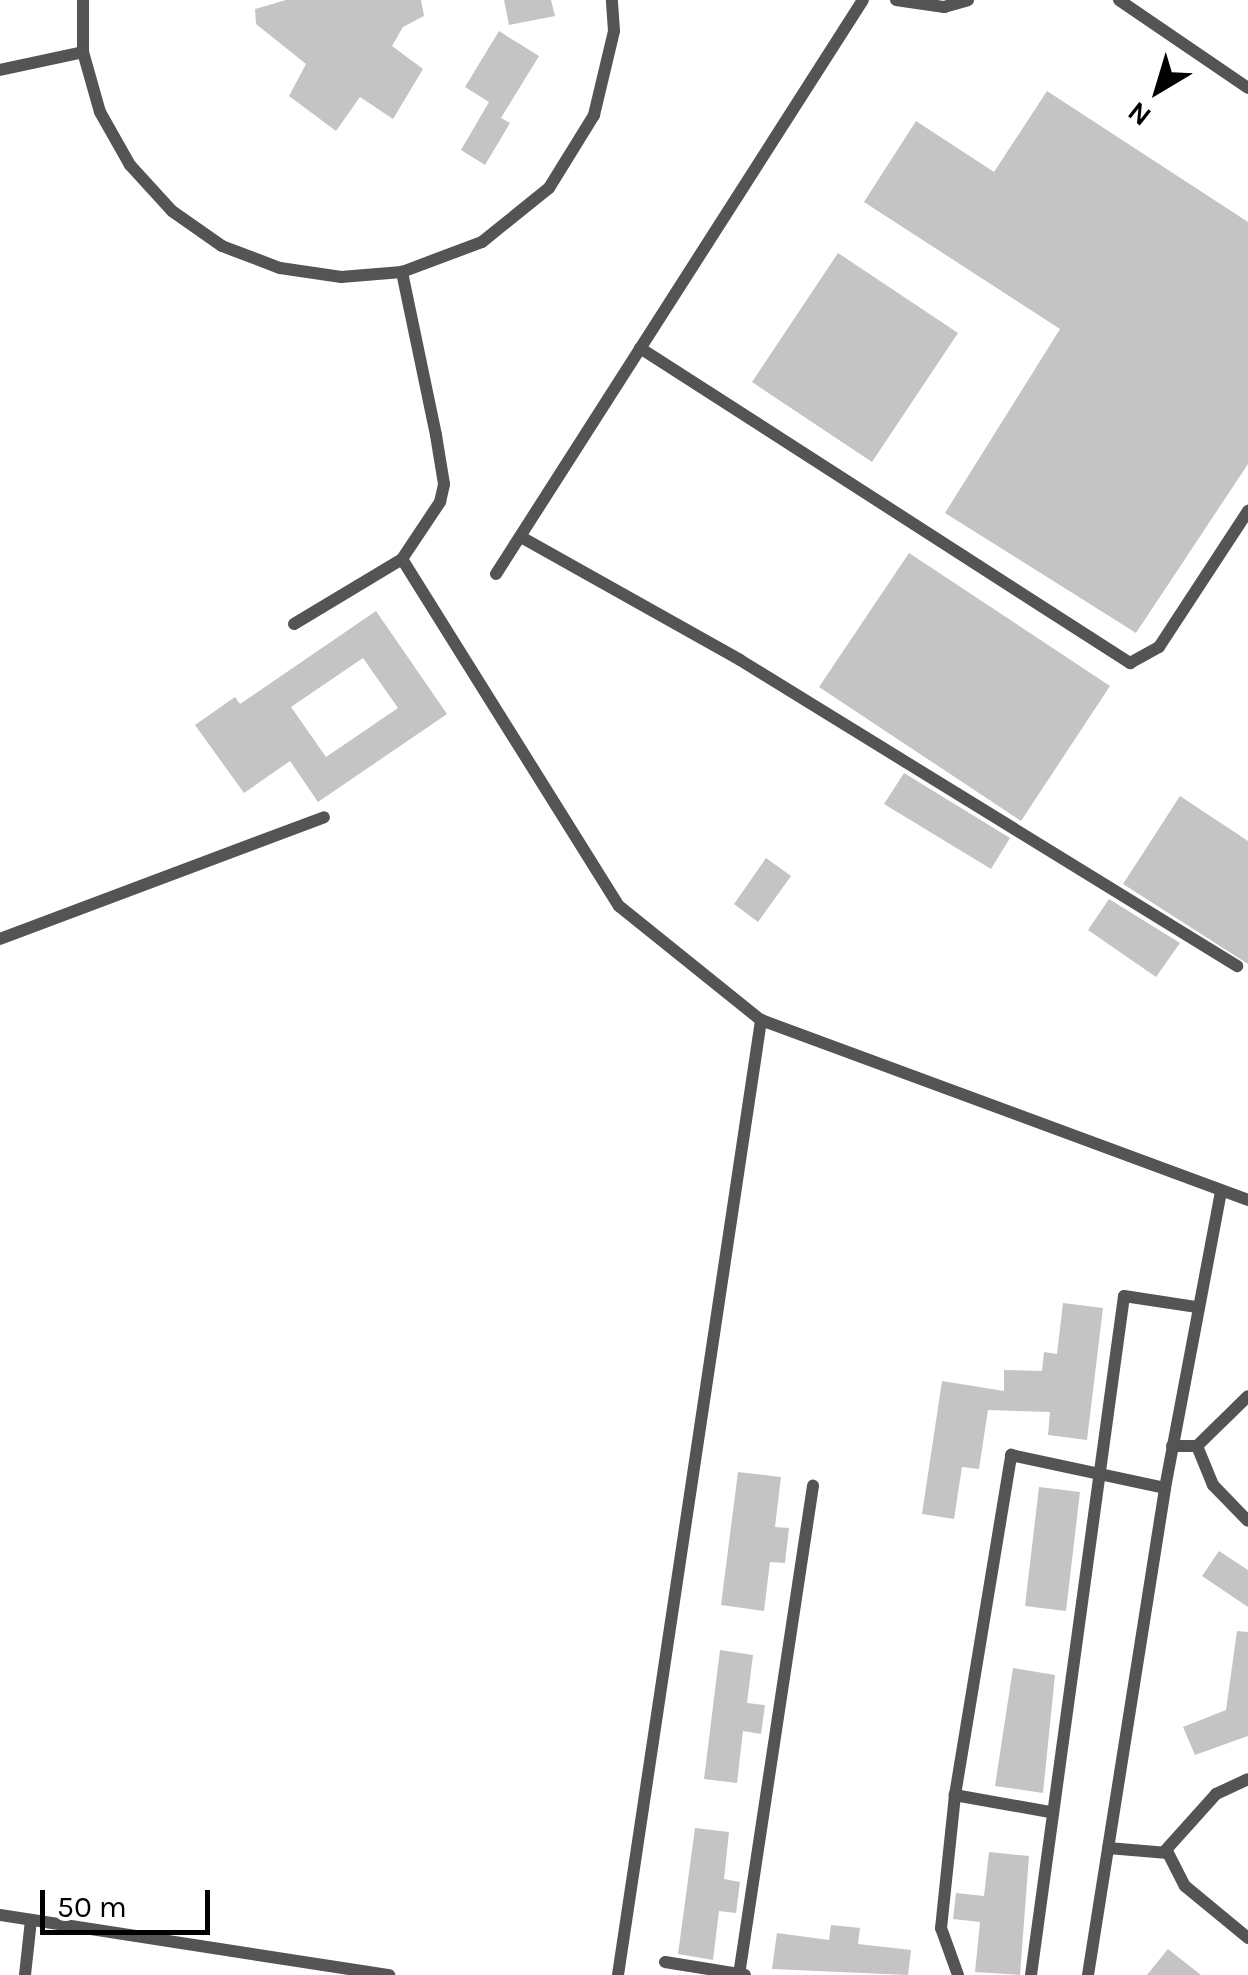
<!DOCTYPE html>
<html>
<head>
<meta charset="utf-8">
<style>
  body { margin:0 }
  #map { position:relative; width:1248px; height:1975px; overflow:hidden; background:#fff; font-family:Karla,sans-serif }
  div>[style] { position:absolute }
  .building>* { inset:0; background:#c4c4c4 }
  .service>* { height:12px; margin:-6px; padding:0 6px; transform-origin:6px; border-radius:6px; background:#545454 }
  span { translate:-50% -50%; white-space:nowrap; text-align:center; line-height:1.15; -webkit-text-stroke:10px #fff; paint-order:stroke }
  .north { position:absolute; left:1108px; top:40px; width:100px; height:100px; -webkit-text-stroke:8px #fff; paint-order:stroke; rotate:218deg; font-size:28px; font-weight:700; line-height:40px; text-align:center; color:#000 }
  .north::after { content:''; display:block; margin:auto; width:35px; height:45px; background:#000; clip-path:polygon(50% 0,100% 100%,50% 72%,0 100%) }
  .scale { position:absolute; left:40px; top:1890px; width:170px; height:45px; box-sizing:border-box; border:5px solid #000; border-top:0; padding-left:12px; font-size:30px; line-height:35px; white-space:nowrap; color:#000; -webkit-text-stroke:8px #fff; paint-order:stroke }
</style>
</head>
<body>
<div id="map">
  <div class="building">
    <i style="clip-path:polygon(286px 0,421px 0,424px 16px,403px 27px,392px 46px,423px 69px,393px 119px,360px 97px,336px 131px,289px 96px,306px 64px,256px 24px,255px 9px)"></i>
    <i style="clip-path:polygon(504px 0,551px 0,555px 16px,509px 25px)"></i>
    <i style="clip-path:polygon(499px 31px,539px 56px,501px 118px,510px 123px,485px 165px,461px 150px,489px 102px,465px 87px)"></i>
    <i style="clip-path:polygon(1047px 91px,1248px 222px,1248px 464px,1136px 633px,945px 513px,1060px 329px,864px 202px,916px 121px,994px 172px)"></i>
    <i style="clip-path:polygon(838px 253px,958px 333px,872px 462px,752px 382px)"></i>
    <i style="clip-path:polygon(909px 553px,1110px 686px,1021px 821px,819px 687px)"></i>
    <i style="clip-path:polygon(evenodd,376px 611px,447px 714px,318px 802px,290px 761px,244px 793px,195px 725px,235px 697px,240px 704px,376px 611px,363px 658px,398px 708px,326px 757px,291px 707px,363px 658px)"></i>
    <i style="clip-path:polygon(904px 773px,1010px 838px,991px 869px,884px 804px)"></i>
    <i style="clip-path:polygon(1180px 796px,1248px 841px,1248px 964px,1123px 884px)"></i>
    <i style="clip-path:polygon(766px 858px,791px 876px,758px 922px,734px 904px)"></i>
    <i style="clip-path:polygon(1109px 899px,1180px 943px,1156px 977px,1088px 930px)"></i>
    <i style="clip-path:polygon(1063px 1303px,1103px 1308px,1087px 1440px,1048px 1435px,1050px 1412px,988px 1410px,979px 1469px,962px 1467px,954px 1519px,922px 1514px,942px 1381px,1004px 1391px,1004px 1370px,1042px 1371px,1044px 1352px,1057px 1354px)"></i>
    <i style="clip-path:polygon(738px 1472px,781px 1477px,775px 1527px,789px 1528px,785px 1563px,770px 1562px,764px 1611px,721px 1605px)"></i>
    <i style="clip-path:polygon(1039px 1487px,1080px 1492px,1066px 1611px,1025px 1606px)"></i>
    <i style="clip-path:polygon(1219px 1551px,1248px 1570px,1248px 1607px,1202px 1576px)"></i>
    <i style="clip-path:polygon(1237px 1631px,1248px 1632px,1248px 1736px,1195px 1755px,1183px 1727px,1226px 1710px)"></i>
    <i style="clip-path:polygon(720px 1650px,753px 1655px,747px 1703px,765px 1705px,761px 1734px,743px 1731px,737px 1783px,704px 1779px)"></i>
    <i style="clip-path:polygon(1013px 1668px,1055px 1675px,1043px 1793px,995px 1786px)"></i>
    <i style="clip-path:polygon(695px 1828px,729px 1832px,724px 1879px,740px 1882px,736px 1913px,719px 1911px,713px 1960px,678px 1954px)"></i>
    <i style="clip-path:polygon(989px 1852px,1029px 1856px,1020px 1975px,975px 1972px,980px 1922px,953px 1919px,956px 1893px,984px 1896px)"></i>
    <i style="clip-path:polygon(831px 1925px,860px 1928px,858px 1944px,911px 1950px,908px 1975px,772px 1969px,777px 1933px,829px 1940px)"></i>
    <i style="clip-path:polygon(1168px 1949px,1201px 1975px,1147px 1975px)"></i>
  </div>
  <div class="service">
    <i style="left:83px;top:0;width:52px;rotate:90deg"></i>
    <i style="left:83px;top:52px;width:62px;rotate:74.2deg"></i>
    <i style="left:100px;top:112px;width:61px;rotate:60.5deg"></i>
    <i style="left:130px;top:165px;width:62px;rotate:47.6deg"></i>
    <i style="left:172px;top:211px;width:61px;rotate:35deg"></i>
    <i style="left:222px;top:246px;width:62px;rotate:20.8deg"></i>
    <i style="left:280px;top:268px;width:62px;rotate:8.4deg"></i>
    <i style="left:341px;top:277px;width:61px;rotate:-4.7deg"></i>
    <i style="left:402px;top:272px;width:85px;rotate:-20.6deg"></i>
    <i style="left:482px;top:242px;width:86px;rotate:-38.9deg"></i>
    <i style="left:549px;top:188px;width:86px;rotate:-58.3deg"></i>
    <i style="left:594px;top:115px;width:86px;rotate:-76.6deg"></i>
    <i style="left:614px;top:31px;width:31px;rotate:-94deg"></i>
    <i style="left:896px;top:0;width:49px;rotate:8.3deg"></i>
    <i style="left:944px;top:7px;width:25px;rotate:-16deg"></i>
    <i style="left:1119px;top:0;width:156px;rotate:34.3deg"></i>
    <i style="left:0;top:70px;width:85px;rotate:-12.2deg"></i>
    <i style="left:640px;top:348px;width:583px;rotate:32.74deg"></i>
    <i style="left:1130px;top:663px;width:33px;rotate:-29deg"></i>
    <i style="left:1159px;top:647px;width:163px;rotate:-56.8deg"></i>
    <i style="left:521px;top:537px;width:251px;rotate:29.3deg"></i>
    <i style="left:740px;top:660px;width:584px;rotate:31.62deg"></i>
    <i style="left:402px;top:559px;width:409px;rotate:58deg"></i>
    <i style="left:619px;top:906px;width:182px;rotate:38.8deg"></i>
    <i style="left:496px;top:574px;width:681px;rotate:-57.41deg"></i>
    <i style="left:294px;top:624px;width:126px;rotate:-31deg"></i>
    <i style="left:402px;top:559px;width:69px;rotate:-56.3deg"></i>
    <i style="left:440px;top:502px;width:18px;rotate:-77deg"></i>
    <i style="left:444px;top:484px;width:50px;rotate:-99.3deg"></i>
    <i style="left:436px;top:435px;width:167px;rotate:-101.8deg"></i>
    <i style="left:0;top:939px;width:346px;rotate:-20.6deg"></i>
    <i style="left:1172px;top:1446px;width:25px"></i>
    <i style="left:1197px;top:1446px;width:71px;rotate:-44.4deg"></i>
    <i style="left:1197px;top:1446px;width:42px;rotate:67.7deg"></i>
    <i style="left:1213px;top:1485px;width:50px;rotate:45.8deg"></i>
    <i style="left:955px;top:1795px;width:134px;rotate:96deg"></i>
    <i style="left:941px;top:1928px;width:50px;rotate:70.1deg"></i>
    <i style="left:1050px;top:1812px;width:97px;rotate:-169.9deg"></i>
    <i style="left:955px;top:1795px;width:345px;rotate:-80.6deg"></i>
    <i style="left:1011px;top:1455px;width:157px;rotate:12.1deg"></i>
    <i style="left:1108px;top:1848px;width:60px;rotate:4.8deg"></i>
    <i style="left:1168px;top:1853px;width:37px;rotate:63deg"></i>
    <i style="left:1185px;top:1886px;width:82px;rotate:39.5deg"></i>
    <i style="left:1164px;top:1852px;width:78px;rotate:-48.1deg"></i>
    <i style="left:1216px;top:1794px;width:35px;rotate:-25deg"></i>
    <i style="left:0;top:1915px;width:394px;rotate:8.8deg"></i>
    <i style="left:665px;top:1962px;width:81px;rotate:9.2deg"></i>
    <i style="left:25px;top:1975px;width:55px;rotate:-83.8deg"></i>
    <i style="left:618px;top:1975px;width:966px;rotate:-81.48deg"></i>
    <i style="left:761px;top:1020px;width:519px;rotate:20.28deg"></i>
    <i style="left:739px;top:1975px;width:495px;rotate:-81.4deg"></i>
    <i style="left:1031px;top:1975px;width:685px;rotate:-82.2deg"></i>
    <i style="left:1124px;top:1296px;width:74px;rotate:8.6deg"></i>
    <i style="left:1088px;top:1975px;width:493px;rotate:-81deg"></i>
    <i style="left:1165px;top:1488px;width:300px;rotate:-79.3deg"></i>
  </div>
  <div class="north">N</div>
  <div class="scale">50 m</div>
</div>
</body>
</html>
